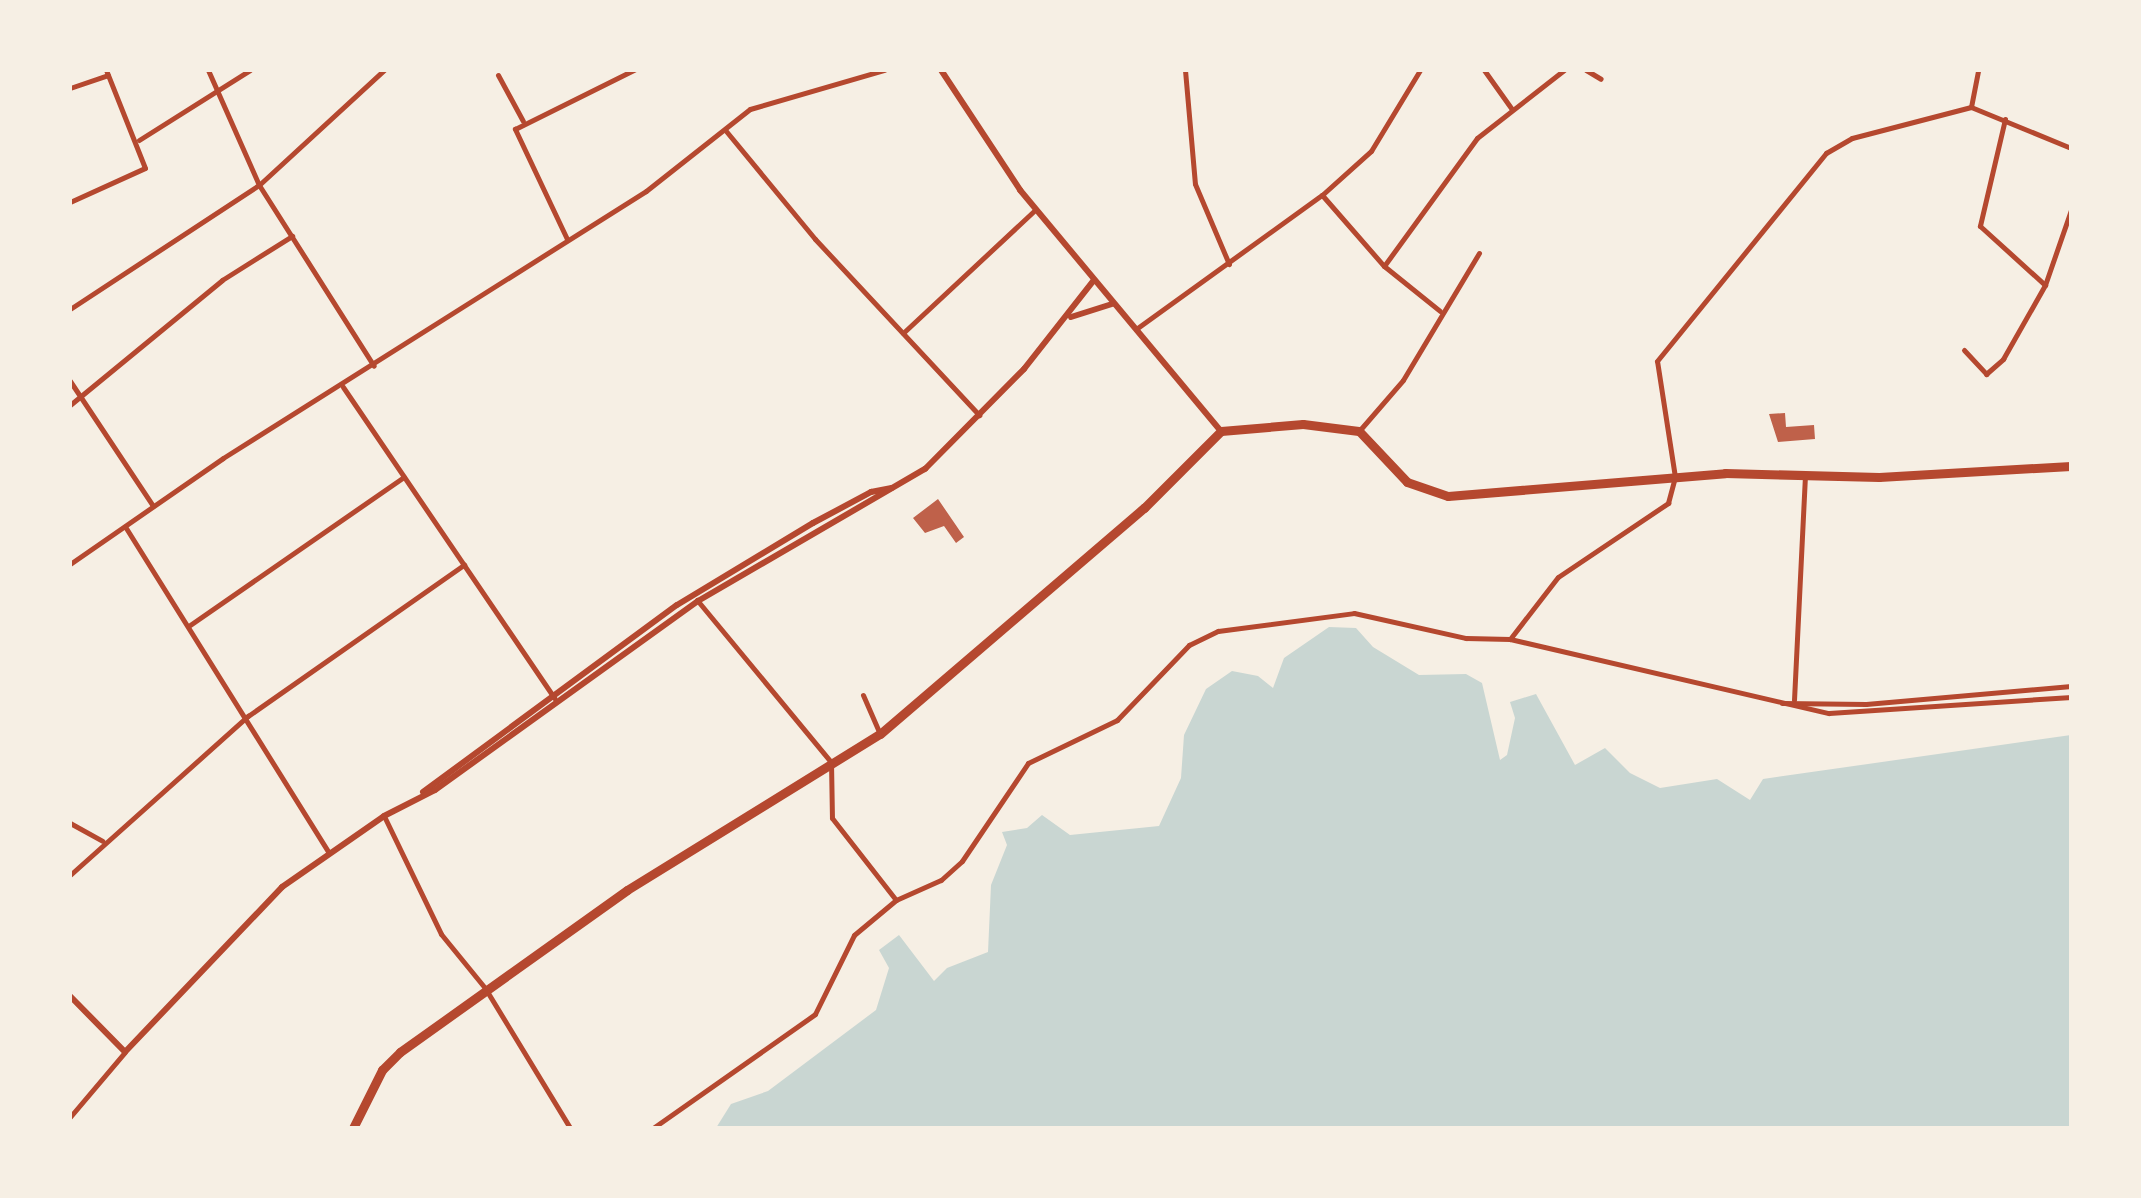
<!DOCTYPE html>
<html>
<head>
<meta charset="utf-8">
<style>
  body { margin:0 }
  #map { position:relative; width:2141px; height:1198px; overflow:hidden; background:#f6efe4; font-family:"PT Sans Narrow",sans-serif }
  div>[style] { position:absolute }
  .water>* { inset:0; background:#c9d6d2 }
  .building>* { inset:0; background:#bf614a }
  .minor>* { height:5px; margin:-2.5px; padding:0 2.5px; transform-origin:2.5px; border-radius:2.5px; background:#b5482f }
  .tertiary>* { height:6px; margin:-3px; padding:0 3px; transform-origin:3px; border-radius:3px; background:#b5482f }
  .trunk>* { height:9px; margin:-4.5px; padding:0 4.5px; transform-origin:4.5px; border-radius:4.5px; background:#b5482f }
  span { translate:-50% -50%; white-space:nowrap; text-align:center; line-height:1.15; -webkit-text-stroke:8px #f6efe4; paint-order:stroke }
  .frame { position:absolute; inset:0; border:72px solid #f6efe4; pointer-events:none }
</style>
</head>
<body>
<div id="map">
  <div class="water">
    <i style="clip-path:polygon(1329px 627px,1356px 628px,1373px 647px,1419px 675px,1466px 674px,1482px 683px,1500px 760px,1507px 755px,1515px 718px,1510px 702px,1536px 694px,1575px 765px,1605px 748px,1630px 773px,1660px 788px,1717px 779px,1750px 800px,1763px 779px,2071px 735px,2071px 1128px,716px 1128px,731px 1104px,768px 1091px,876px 1010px,889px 968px,879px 950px,899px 935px,934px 981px,947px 968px,988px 952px,991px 885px,1007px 845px,1002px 832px,1027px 828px,1042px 815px,1070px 835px,1159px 826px,1181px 778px,1184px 735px,1206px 689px,1232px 671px,1258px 676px,1273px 688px,1284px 658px)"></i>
  </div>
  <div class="building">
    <i style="clip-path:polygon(1785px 413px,1786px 427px,1814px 425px,1815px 439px,1778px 442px,1769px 414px)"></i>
    <i style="clip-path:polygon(938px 499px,964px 537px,956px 543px,944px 526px,925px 533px,913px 518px)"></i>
  </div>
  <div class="minor">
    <i style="left:208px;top:70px;width:126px;rotate:66.1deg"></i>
    <i style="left:259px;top:185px;width:214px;rotate:57.6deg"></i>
    <i style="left:1185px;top:70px;width:114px;rotate:85deg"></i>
    <i style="left:1195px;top:184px;width:87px;rotate:67deg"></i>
    <i style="left:1484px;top:70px;width:47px;rotate:54.6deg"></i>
    <i style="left:1586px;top:70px;width:17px;rotate:31deg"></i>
    <i style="left:498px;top:75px;width:52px;rotate:61.5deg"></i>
    <i style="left:70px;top:88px;width:40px;rotate:-18.9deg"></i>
    <i style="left:1971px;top:107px;width:38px;rotate:-79deg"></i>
    <i style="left:2005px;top:119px;width:110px;rotate:103.2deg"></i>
    <i style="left:1980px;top:226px;width:88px;rotate:42.2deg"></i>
    <i style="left:726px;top:131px;width:140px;rotate:50.5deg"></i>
    <i style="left:815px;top:239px;width:241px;rotate:47deg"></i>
    <i style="left:139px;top:140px;width:131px;rotate:-32.2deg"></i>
    <i style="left:1322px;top:195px;width:94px;rotate:48.9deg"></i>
    <i style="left:1384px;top:266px;width:72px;rotate:38.8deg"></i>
    <i style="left:70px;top:202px;width:82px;rotate:-24.4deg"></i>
    <i style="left:145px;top:168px;width:105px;rotate:-111.7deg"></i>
    <i style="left:567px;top:239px;width:122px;rotate:-115.3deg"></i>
    <i style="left:515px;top:129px;width:133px;rotate:-26.4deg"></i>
    <i style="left:1384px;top:266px;width:158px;rotate:-54deg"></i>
    <i style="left:1477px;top:138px;width:110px;rotate:-38deg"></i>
    <i style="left:70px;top:309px;width:226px;rotate:-33.3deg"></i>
    <i style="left:259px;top:185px;width:170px;rotate:-42.6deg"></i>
    <i style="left:1136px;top:329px;width:229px;rotate:-35.8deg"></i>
    <i style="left:1322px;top:195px;width:66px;rotate:-41.9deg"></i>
    <i style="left:1371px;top:151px;width:95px;rotate:-58.8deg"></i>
    <i style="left:903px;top:333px;width:180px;rotate:-43deg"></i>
    <i style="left:1964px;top:350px;width:33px;rotate:47deg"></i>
    <i style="left:1986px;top:374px;width:23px;rotate:-41deg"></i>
    <i style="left:2003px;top:359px;width:85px;rotate:-60.4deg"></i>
    <i style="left:2045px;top:285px;width:79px;rotate:-70.9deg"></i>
    <i style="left:70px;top:381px;width:150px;rotate:56.4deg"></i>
    <i style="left:343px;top:387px;width:376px;rotate:55.8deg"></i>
    <i style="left:70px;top:405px;width:197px;rotate:-39.4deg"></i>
    <i style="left:222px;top:280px;width:83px;rotate:-32.2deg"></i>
    <i style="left:1359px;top:431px;width:67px;rotate:-49.2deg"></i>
    <i style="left:1403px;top:380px;width:148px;rotate:-59.1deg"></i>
    <i style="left:126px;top:528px;width:383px;rotate:58deg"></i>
    <i style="left:70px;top:564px;width:186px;rotate:-34.7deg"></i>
    <i style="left:223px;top:458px;width:500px;rotate:-32.26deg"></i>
    <i style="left:646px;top:191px;width:132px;rotate:-38.3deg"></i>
    <i style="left:750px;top:109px;width:140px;rotate:-16.2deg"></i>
    <i style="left:697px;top:600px;width:210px;rotate:50.4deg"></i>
    <i style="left:831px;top:762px;width:56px;rotate:89deg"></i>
    <i style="left:832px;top:818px;width:104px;rotate:52deg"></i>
    <i style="left:190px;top:625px;width:260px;rotate:-34.7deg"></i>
    <i style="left:1510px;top:639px;width:78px;rotate:-52.3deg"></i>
    <i style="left:1558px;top:577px;width:133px;rotate:-33.9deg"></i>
    <i style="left:1668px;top:503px;width:27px;rotate:-75deg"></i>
    <i style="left:1675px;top:477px;width:117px;rotate:-98.8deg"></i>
    <i style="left:1657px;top:361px;width:268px;rotate:-50.9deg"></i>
    <i style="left:1826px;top:153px;width:30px;rotate:-30deg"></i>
    <i style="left:1852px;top:138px;width:123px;rotate:-14.6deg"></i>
    <i style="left:1971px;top:107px;width:108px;rotate:22.3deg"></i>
    <i style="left:863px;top:695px;width:43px;rotate:66.4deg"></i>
    <i style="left:1794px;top:700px;width:224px;rotate:-87.2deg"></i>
    <i style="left:1782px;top:703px;width:84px;rotate:0.7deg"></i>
    <i style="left:1866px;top:704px;width:206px;rotate:-5deg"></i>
    <i style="left:384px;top:816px;width:131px;rotate:64.2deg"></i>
    <i style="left:441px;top:934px;width:70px;rotate:50.8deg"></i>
    <i style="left:485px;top:988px;width:164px;rotate:58.7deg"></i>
    <i style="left:70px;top:823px;width:37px;rotate:29deg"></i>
    <i style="left:70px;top:875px;width:239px;rotate:-41.8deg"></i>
    <i style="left:248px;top:716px;width:264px;rotate:-35deg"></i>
    <i style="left:70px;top:1117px;width:85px;rotate:-49.8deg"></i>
    <i style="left:653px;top:1128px;width:198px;rotate:-35.1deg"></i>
    <i style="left:815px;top:1014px;width:88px;rotate:-63.7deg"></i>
    <i style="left:854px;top:935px;width:55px;rotate:-39.8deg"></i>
    <i style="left:896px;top:900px;width:49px;rotate:-24deg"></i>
    <i style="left:941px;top:880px;width:28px;rotate:-42deg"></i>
    <i style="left:962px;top:861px;width:118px;rotate:-56deg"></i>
    <i style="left:1028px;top:763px;width:99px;rotate:-25.8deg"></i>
    <i style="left:1117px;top:720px;width:104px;rotate:-46.2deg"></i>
    <i style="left:1189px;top:645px;width:32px;rotate:-26deg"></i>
    <i style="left:1218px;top:631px;width:137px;rotate:-7.5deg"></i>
    <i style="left:1354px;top:613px;width:115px;rotate:12.6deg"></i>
    <i style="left:1466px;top:638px;width:44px;rotate:1.3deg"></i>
    <i style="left:1510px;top:639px;width:327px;rotate:13.1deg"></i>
    <i style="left:1829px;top:713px;width:243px;rotate:-3.8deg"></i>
  </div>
  <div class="tertiary">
    <i style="left:941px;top:70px;width:144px;rotate:56.6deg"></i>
    <i style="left:1020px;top:190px;width:314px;rotate:50.2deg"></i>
    <i style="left:1071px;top:317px;width:43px;rotate:-17.6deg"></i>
    <i style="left:423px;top:792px;width:315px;rotate:-36.4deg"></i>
    <i style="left:677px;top:605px;width:159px;rotate:-31.1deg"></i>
    <i style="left:813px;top:523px;width:66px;rotate:-28.1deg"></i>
    <i style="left:871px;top:492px;width:21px;rotate:-11deg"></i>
    <i style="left:70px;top:996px;width:78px;rotate:45.5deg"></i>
    <i style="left:125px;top:1052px;width:228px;rotate:-46.4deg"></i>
    <i style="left:282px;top:887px;width:124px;rotate:-34.8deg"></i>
    <i style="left:384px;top:816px;width:57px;rotate:-27deg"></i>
    <i style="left:435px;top:790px;width:324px;rotate:-35.7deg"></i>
    <i style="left:698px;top:601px;width:263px;rotate:-30.2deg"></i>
    <i style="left:925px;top:469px;width:141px;rotate:-45.3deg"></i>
    <i style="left:1024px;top:369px;width:113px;rotate:-51.8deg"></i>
  </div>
  <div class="trunk">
    <i style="left:353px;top:1128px;width:65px;rotate:-63.4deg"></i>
    <i style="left:382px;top:1070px;width:25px;rotate:-45deg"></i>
    <i style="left:400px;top:1052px;width:279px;rotate:-35.5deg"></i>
    <i style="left:627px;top:890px;width:297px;rotate:-31.7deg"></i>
    <i style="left:880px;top:734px;width:348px;rotate:-40.6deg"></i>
    <i style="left:1144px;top:508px;width:109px;rotate:-45deg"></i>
    <i style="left:1221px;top:431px;width:82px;rotate:-4.9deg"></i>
    <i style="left:1303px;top:424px;width:56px;rotate:7.1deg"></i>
    <i style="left:1359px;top:431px;width:70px;rotate:46.7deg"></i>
    <i style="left:1407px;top:482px;width:43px;rotate:18.9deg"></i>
    <i style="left:1448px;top:496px;width:278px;rotate:-4.7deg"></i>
    <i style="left:1725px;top:473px;width:154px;rotate:1.5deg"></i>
    <i style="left:1879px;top:477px;width:192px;rotate:-3.3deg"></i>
  </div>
  <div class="frame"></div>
</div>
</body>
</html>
